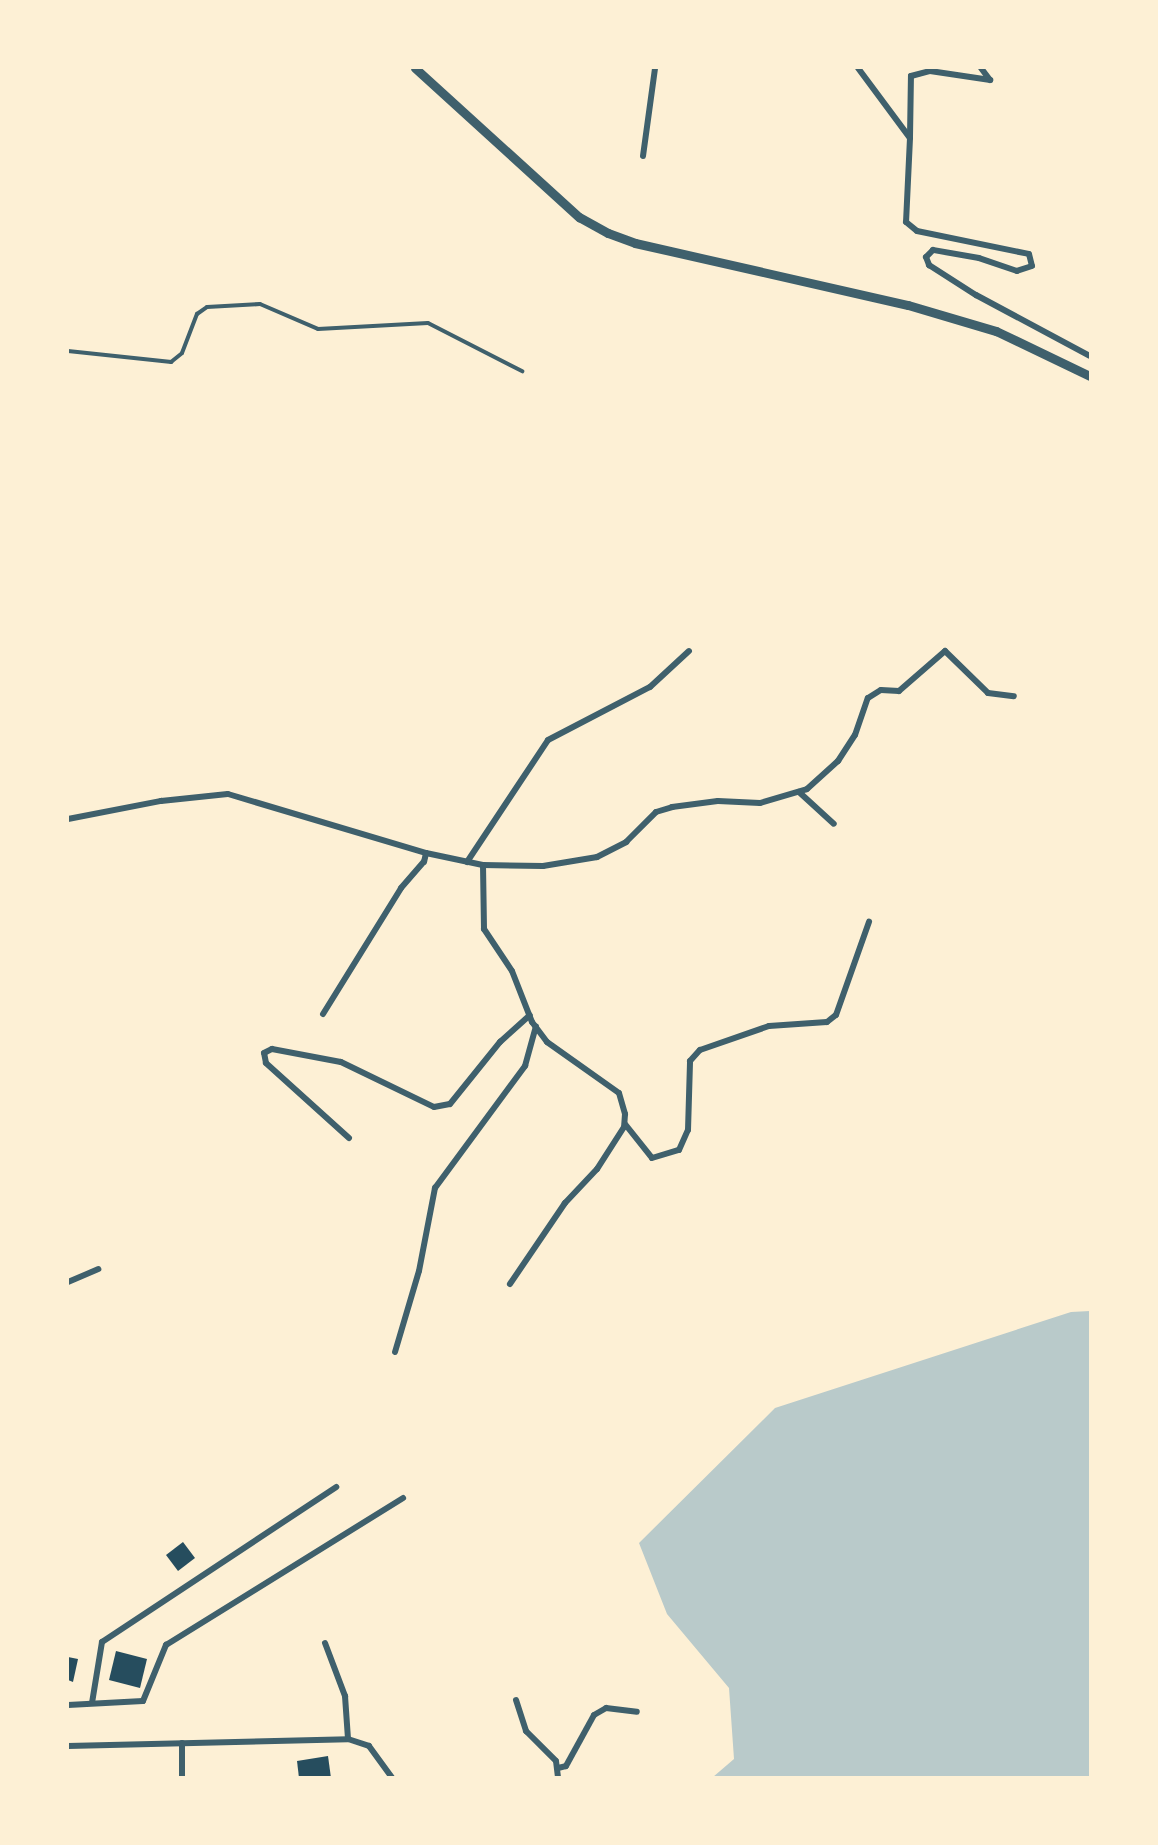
<!DOCTYPE html>
<html>
<head>
<meta charset="utf-8">
<style>
  body { margin:0 }
  #map { position:relative; width:1158px; height:1845px; overflow:hidden; background:#fdf0d5; font-family:Lora,serif }
  div>[style] { position:absolute }
  .green>* { inset:0; background:#b9caca }
  .building>* { inset:0; background:#264d5e }
  .service>* { height:4px; margin:-2px; padding:0 2px; transform-origin:2px; border-radius:2px; background:#3f606c }
  .minor>* { height:6px; margin:-3px; padding:0 3px; transform-origin:3px; border-radius:3px; background:#3f606c }
  .tertiary>* { height:9px; margin:-4.5px; padding:0 4.5px; transform-origin:4.5px; border-radius:4.5px; background:#3f606c }
  span { translate:-50% -50%; white-space:nowrap; text-align:center; line-height:1.15; -webkit-text-stroke:6px #fdf0d5; paint-order:stroke }
  .frame { position:absolute; inset:0; border:69px solid #fdf0d5; pointer-events:none }
</style>
</head>
<body>
<div id="map">
  <div class="green">
    <i style="clip-path:polygon(1090px 1311px,1090px 1777px,713px 1777px,734px 1759px,729px 1688px,667px 1614px,639px 1543px,775px 1408px,1071px 1312px)"></i>
  </div>
  <div class="building">
    <i style="clip-path:polygon(183px 1542px,195px 1558px,178px 1571px,166px 1555px)"></i>
    <i style="clip-path:polygon(116px 1651px,147px 1659px,140px 1688px,109px 1680px)"></i>
    <i style="clip-path:polygon(68px 1657px,78px 1659px,73px 1682px,68px 1680px)"></i>
    <i style="clip-path:polygon(328px 1756px,331px 1778px,299px 1778px,297px 1761px)"></i>
  </div>
  <div class="service">
    <i style="left:68px;top:351px;width:104px;rotate:6.1deg"></i>
    <i style="left:171px;top:362px;width:14px;rotate:-39deg"></i>
    <i style="left:182px;top:353px;width:42px;rotate:-69deg"></i>
    <i style="left:197px;top:314px;width:12px;rotate:-35deg"></i>
    <i style="left:207px;top:307px;width:53px;rotate:-3.2deg"></i>
    <i style="left:260px;top:304px;width:63px;rotate:23.3deg"></i>
    <i style="left:318px;top:329px;width:110px;rotate:-3.1deg"></i>
    <i style="left:428px;top:323px;width:106px;rotate:27.1deg"></i>
  </div>
  <div class="minor">
    <i style="left:858px;top:68px;width:87px;rotate:53.4deg"></i>
    <i style="left:910px;top:138px;width:84px;rotate:92.7deg"></i>
    <i style="left:906px;top:222px;width:14px;rotate:39deg"></i>
    <i style="left:917px;top:231px;width:114px;rotate:11.6deg"></i>
    <i style="left:1029px;top:254px;width:12px;rotate:76deg"></i>
    <i style="left:1032px;top:266px;width:16px;rotate:162deg"></i>
    <i style="left:1017px;top:271px;width:40px;rotate:-161.1deg"></i>
    <i style="left:979px;top:258px;width:47px;rotate:-170.1deg"></i>
    <i style="left:933px;top:250px;width:10px;rotate:135deg"></i>
    <i style="left:926px;top:257px;width:9px;rotate:69deg"></i>
    <i style="left:929px;top:265px;width:56px;rotate:32.6deg"></i>
    <i style="left:976px;top:295px;width:129px;rotate:28.2deg"></i>
    <i style="left:910px;top:137px;width:61px;rotate:-89.1deg"></i>
    <i style="left:911px;top:76px;width:20px;rotate:-15deg"></i>
    <i style="left:930px;top:71px;width:61px;rotate:8.5deg"></i>
    <i style="left:990px;top:80px;width:15px;rotate:-127deg"></i>
    <i style="left:643px;top:156px;width:89px;rotate:-82.2deg"></i>
    <i style="left:799px;top:792px;width:47px;rotate:42.4deg"></i>
    <i style="left:68px;top:819px;width:95px;rotate:-11deg"></i>
    <i style="left:161px;top:801px;width:67px;rotate:-6deg"></i>
    <i style="left:228px;top:794px;width:207px;rotate:16.6deg"></i>
    <i style="left:426px;top:853px;width:58px;rotate:11.9deg"></i>
    <i style="left:483px;top:865px;width:60px;rotate:1deg"></i>
    <i style="left:543px;top:866px;width:55px;rotate:-9.5deg"></i>
    <i style="left:597px;top:857px;width:33px;rotate:-27deg"></i>
    <i style="left:626px;top:842px;width:42px;rotate:-45deg"></i>
    <i style="left:656px;top:812px;width:17px;rotate:-17deg"></i>
    <i style="left:672px;top:807px;width:46px;rotate:-7.4deg"></i>
    <i style="left:718px;top:801px;width:42px;rotate:2.7deg"></i>
    <i style="left:760px;top:803px;width:49px;rotate:-16.6deg"></i>
    <i style="left:807px;top:789px;width:42px;rotate:-42.1deg"></i>
    <i style="left:838px;top:761px;width:31px;rotate:-57deg"></i>
    <i style="left:855px;top:735px;width:39px;rotate:-71deg"></i>
    <i style="left:868px;top:698px;width:15px;rotate:-32deg"></i>
    <i style="left:881px;top:690px;width:18px;rotate:3deg"></i>
    <i style="left:899px;top:691px;width:61px;rotate:-41deg"></i>
    <i style="left:945px;top:651px;width:60px;rotate:44.3deg"></i>
    <i style="left:988px;top:693px;width:26px;rotate:7deg"></i>
    <i style="left:467px;top:862px;width:146px;rotate:-56.4deg"></i>
    <i style="left:548px;top:740px;width:115px;rotate:-27.5deg"></i>
    <i style="left:650px;top:687px;width:53px;rotate:-42.7deg"></i>
    <i style="left:483px;top:865px;width:64px;rotate:89.1deg"></i>
    <i style="left:484px;top:929px;width:50px;rotate:56.3deg"></i>
    <i style="left:512px;top:971px;width:55px;rotate:68.6deg"></i>
    <i style="left:532px;top:1022px;width:25px;rotate:53deg"></i>
    <i style="left:547px;top:1042px;width:88px;rotate:35.3deg"></i>
    <i style="left:619px;top:1093px;width:22px;rotate:74deg"></i>
    <i style="left:625px;top:1114px;width:13px;rotate:94deg"></i>
    <i style="left:624px;top:1127px;width:50px;rotate:122.7deg"></i>
    <i style="left:597px;top:1169px;width:47px;rotate:133.3deg"></i>
    <i style="left:565px;top:1203px;width:98px;rotate:124.2deg"></i>
    <i style="left:323px;top:1014px;width:148px;rotate:-58.2deg"></i>
    <i style="left:401px;top:888px;width:35px;rotate:-49deg"></i>
    <i style="left:424px;top:862px;width:9px;rotate:-77deg"></i>
    <i style="left:625px;top:1124px;width:43px;rotate:51.5deg"></i>
    <i style="left:652px;top:1158px;width:28px;rotate:-17deg"></i>
    <i style="left:679px;top:1150px;width:22px;rotate:-66deg"></i>
    <i style="left:688px;top:1130px;width:69px;rotate:-88.3deg"></i>
    <i style="left:690px;top:1061px;width:15px;rotate:-48deg"></i>
    <i style="left:700px;top:1050px;width:73px;rotate:-19.2deg"></i>
    <i style="left:769px;top:1026px;width:58px;rotate:-3.9deg"></i>
    <i style="left:827px;top:1022px;width:11px;rotate:-38deg"></i>
    <i style="left:836px;top:1015px;width:99px;rotate:-70.5deg"></i>
    <i style="left:349px;top:1138px;width:112px;rotate:-137.9deg"></i>
    <i style="left:266px;top:1063px;width:10px;rotate:-101deg"></i>
    <i style="left:264px;top:1053px;width:9px;rotate:-27deg"></i>
    <i style="left:272px;top:1049px;width:70px;rotate:10.7deg"></i>
    <i style="left:341px;top:1062px;width:103px;rotate:25.8deg"></i>
    <i style="left:434px;top:1107px;width:16px;rotate:-11deg"></i>
    <i style="left:450px;top:1104px;width:80px;rotate:-51.1deg"></i>
    <i style="left:500px;top:1042px;width:40px;rotate:-42deg"></i>
    <i style="left:68px;top:1282px;width:33px;rotate:-23deg"></i>
    <i style="left:395px;top:1352px;width:84px;rotate:-73.5deg"></i>
    <i style="left:419px;top:1271px;width:85px;rotate:-79.1deg"></i>
    <i style="left:435px;top:1188px;width:152px;rotate:-53.6deg"></i>
    <i style="left:525px;top:1066px;width:41px;rotate:-74.6deg"></i>
    <i style="left:325px;top:1643px;width:57px;rotate:69.3deg"></i>
    <i style="left:345px;top:1696px;width:43px;rotate:86deg"></i>
    <i style="left:516px;top:1700px;width:33px;rotate:72deg"></i>
    <i style="left:526px;top:1731px;width:42px;rotate:45deg"></i>
    <i style="left:556px;top:1761px;width:17px;rotate:83deg"></i>
    <i style="left:92px;top:1703px;width:62px;rotate:-80.7deg"></i>
    <i style="left:102px;top:1642px;width:281px;rotate:-33.5deg"></i>
    <i style="left:68px;top:1705px;width:75px;rotate:-3.1deg"></i>
    <i style="left:143px;top:1701px;width:61px;rotate:-67.7deg"></i>
    <i style="left:166px;top:1645px;width:279px;rotate:-31.8deg"></i>
    <i style="left:182px;top:1743px;width:35px;rotate:90deg"></i>
    <i style="left:68px;top:1746px;width:280px;rotate:-1.4deg"></i>
    <i style="left:348px;top:1739px;width:22px;rotate:18deg"></i>
    <i style="left:369px;top:1746px;width:39px;rotate:54deg"></i>
    <i style="left:558px;top:1768px;width:8px;rotate:-14deg"></i>
    <i style="left:566px;top:1766px;width:58px;rotate:-61.2deg"></i>
    <i style="left:594px;top:1715px;width:14px;rotate:-30deg"></i>
    <i style="left:606px;top:1708px;width:31px;rotate:7deg"></i>
  </div>
  <div class="tertiary">
    <i style="left:415px;top:68px;width:222px;rotate:42.3deg"></i>
    <i style="left:579px;top:217px;width:33px;rotate:29deg"></i>
    <i style="left:608px;top:233px;width:29px;rotate:20deg"></i>
    <i style="left:635px;top:243px;width:280px;rotate:12.8deg"></i>
    <i style="left:908px;top:305px;width:92px;rotate:16.5deg"></i>
    <i style="left:996px;top:331px;width:104px;rotate:25.6deg"></i>
  </div>
  <div class="frame"></div>
</div>
</body>
</html>
